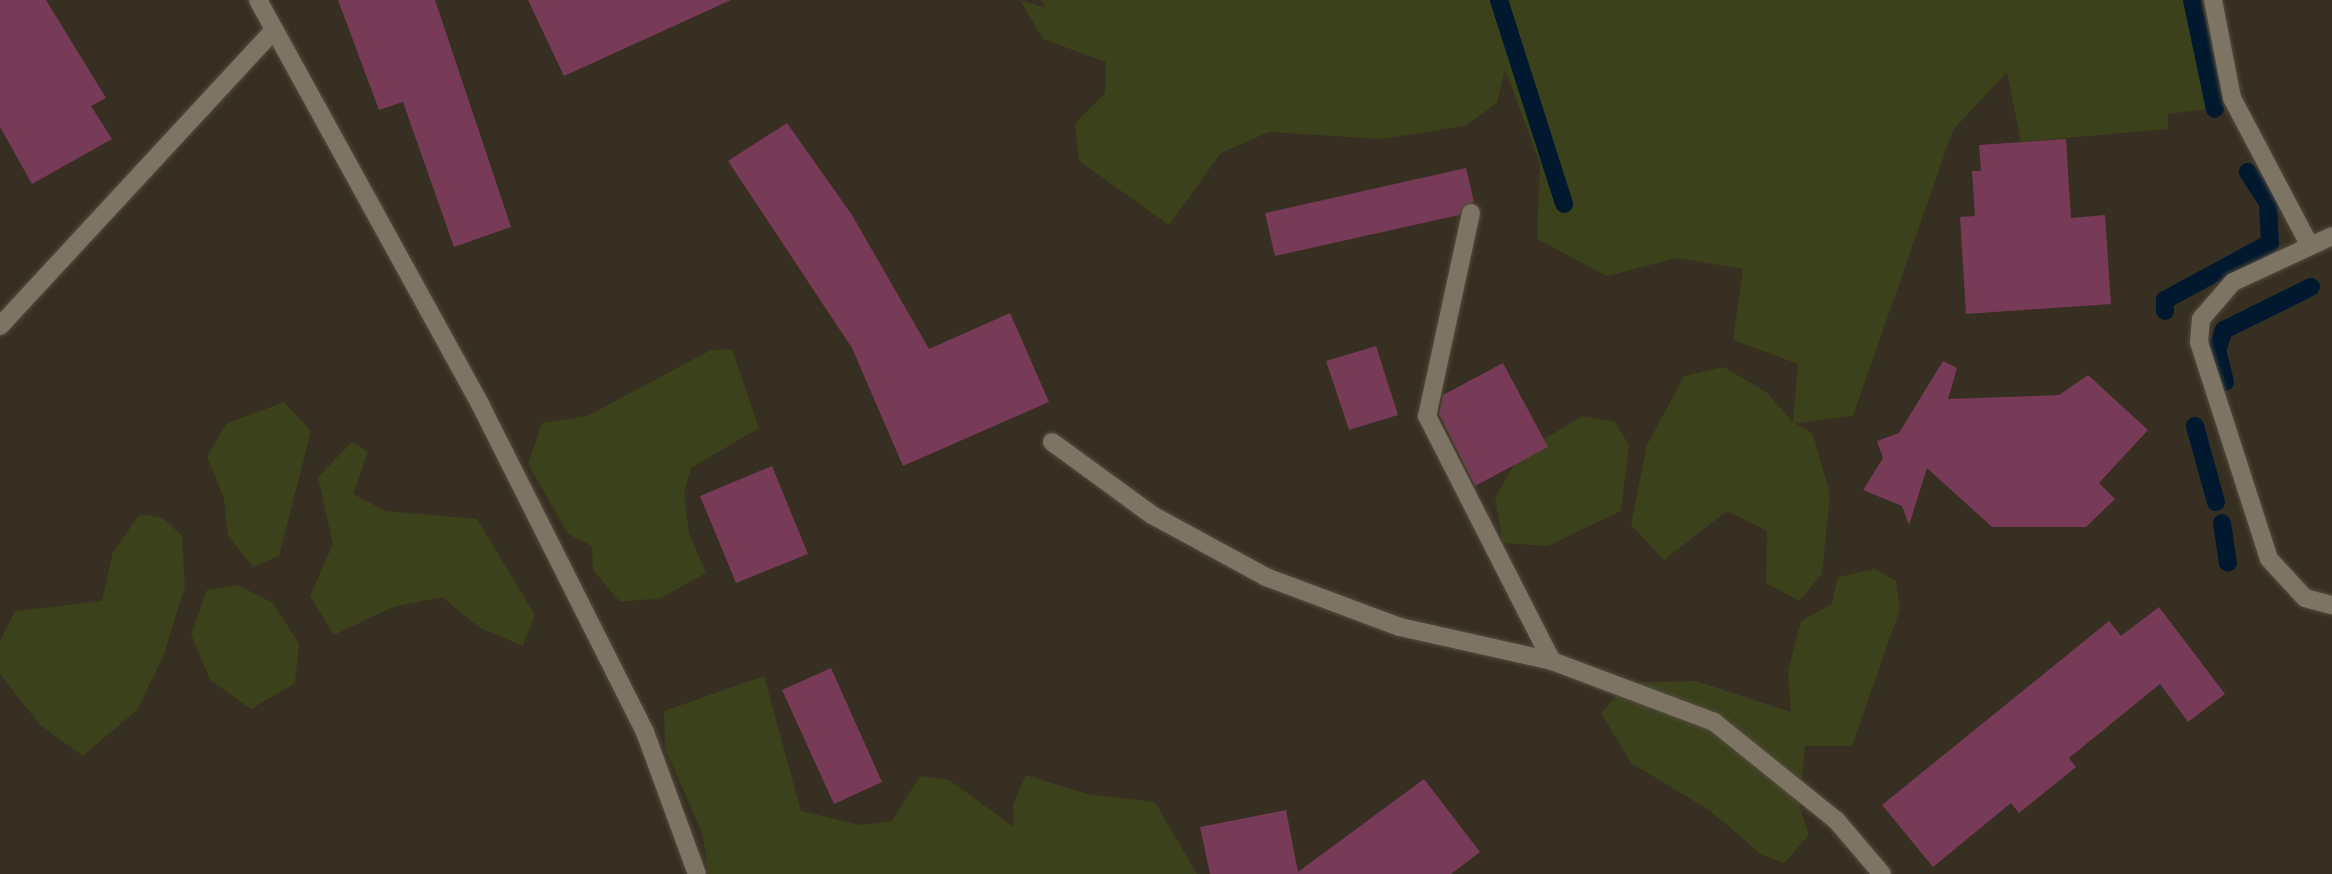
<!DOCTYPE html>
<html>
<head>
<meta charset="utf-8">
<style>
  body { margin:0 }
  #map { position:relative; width:2332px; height:874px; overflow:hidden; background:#372f22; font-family:"Zilla Slab",serif }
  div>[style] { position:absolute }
  .green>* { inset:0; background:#3b411b }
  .stream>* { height:18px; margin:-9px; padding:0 9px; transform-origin:9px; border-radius:9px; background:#01192f }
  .building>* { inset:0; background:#773b57 }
  .roads { filter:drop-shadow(0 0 2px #524b3f) drop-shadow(0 0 2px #524b3f) }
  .service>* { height:18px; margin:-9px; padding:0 9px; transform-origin:9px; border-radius:9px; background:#7d7464 }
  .minor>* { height:18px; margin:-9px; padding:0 9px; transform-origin:9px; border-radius:9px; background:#7d7464 }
  .tertiary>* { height:18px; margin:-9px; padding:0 9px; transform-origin:9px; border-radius:9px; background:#7d7464 }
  span { translate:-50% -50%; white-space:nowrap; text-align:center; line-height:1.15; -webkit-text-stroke:7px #2d2518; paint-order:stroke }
</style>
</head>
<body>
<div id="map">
  <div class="green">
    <i style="clip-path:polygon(1020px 0,1046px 8px,1041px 0,2185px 0,2209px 109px,2168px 114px,2168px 129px,2021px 142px,2007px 72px,1953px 130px,1853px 416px,1795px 423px,1813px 434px,1830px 494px,1822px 574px,1799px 601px,1766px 583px,1767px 531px,1727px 511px,1664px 560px,1631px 525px,1647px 445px,1684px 376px,1724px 367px,1766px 392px,1793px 422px,1798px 364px,1733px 340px,1743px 269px,1677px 258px,1607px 276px,1537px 239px,1540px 164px,1505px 69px,1497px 103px,1465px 126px,1382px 139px,1269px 132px,1221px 153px,1169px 225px,1079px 161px,1075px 123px,1105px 93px,1106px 62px,1043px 39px)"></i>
    <i style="clip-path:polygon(732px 349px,759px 428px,691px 468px,684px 493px,689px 533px,706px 573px,661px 598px,620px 602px,593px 570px,592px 546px,568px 534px,528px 464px,542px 423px,587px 416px,711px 350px)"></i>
    <i style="clip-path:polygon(284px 402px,311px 431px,279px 556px,253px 567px,228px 536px,224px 498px,207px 457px,226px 424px)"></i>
    <i style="clip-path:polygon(1582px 416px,1615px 422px,1629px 445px,1621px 511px,1548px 546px,1503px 543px,1495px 498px,1520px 454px)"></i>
    <i style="clip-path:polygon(352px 442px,368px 452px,353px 494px,386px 511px,477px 519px,535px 615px,523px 646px,480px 628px,442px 597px,393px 607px,334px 635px,310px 596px,333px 544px,318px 477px)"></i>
    <i style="clip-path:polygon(140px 514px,163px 518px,182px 536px,185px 586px,163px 657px,137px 710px,83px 756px,40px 725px,0 674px,0 641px,15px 611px,102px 601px,113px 552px)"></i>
    <i style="clip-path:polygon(1875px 569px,1896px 581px,1900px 609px,1852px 746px,1805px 746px,1799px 805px,1809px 835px,1784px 863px,1762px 855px,1709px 810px,1631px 763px,1601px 713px,1628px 683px,1696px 681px,1791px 712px,1788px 671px,1801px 621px,1832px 604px,1838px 577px)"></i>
    <i style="clip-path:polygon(238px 585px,273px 603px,299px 644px,295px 683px,251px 709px,210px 680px,191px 634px,207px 590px)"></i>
    <i style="clip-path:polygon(764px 676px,801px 811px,861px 825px,892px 821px,920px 776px,949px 780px,1014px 827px,1013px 805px,1026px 775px,1087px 794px,1155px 802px,1197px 874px,708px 874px,703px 836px,665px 748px,664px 711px)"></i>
  </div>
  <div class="stream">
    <i style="left:1499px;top:0;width:214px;rotate:72.3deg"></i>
    <i style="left:2192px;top:0;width:111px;rotate:78.1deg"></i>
    <i style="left:2165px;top:311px;width:11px;rotate:-90deg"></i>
    <i style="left:2165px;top:300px;width:119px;rotate:-28.5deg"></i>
    <i style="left:2270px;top:243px;width:40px;rotate:-92.9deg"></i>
    <i style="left:2268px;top:203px;width:37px;rotate:-123deg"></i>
    <i style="left:2225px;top:382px;width:32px;rotate:-104deg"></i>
    <i style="left:2217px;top:351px;width:22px;rotate:-72deg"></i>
    <i style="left:2224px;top:330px;width:97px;rotate:-26.3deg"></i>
    <i style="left:2195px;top:426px;width:79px;rotate:74.6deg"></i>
    <i style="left:2222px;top:523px;width:40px;rotate:81.5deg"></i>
  </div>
  <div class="building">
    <i style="clip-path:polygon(0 0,46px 0,106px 98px,91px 106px,112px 139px,32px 184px,0 127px)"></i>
    <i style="clip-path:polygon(338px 0,435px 0,511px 227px,454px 247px,403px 102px,379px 110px)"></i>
    <i style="clip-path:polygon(528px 0,731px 0,564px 76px)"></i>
    <i style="clip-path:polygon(787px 123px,852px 215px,929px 349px,1010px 313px,1049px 402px,903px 466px,852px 348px,728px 161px)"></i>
    <i style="clip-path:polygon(2066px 139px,2071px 218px,2105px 215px,2111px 304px,1966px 314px,1960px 217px,1975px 216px,1972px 171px,1981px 171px,1979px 145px)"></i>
    <i style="clip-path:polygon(1466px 168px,1474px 202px,1459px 215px,1275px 256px,1265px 213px)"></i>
    <i style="clip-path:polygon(1376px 346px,1398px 415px,1349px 430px,1326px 361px)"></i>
    <i style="clip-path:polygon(1943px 361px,1957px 368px,1948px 399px,2059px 395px,2088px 375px,2148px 430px,2099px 483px,2115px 499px,2086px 527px,1992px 527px,1927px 468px,1909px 525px,1902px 506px,1863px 490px,1883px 458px,1877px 441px,1899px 433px)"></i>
    <i style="clip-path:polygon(1503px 363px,1548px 447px,1475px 486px,1439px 414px,1443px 395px)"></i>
    <i style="clip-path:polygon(772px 466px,808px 554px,736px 583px,700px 496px)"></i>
    <i style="clip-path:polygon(2159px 607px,2225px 694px,2188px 722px,2160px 684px,2069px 758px,2076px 767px,2019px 813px,2011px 803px,1933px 867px,1882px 805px,2109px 621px,2121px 636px)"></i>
    <i style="clip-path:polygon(831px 668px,882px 782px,834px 804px,782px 690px)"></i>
    <i style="clip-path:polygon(1424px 779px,1480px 852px,1451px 874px,1210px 874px,1200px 827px,1286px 810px,1298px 872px)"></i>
  </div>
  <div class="roads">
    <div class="service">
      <i style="left:2269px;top:559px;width:53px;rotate:47.3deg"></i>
      <i style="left:2305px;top:598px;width:28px;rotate:15deg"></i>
    </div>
    <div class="minor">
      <i style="left:2213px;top:0;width:100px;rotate:79deg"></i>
      <i style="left:2232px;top:98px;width:167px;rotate:62.2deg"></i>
      <i style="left:1471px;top:213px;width:208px;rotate:102.2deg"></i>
      <i style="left:1427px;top:416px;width:275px;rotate:63deg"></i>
      <i style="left:0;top:326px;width:403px;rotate:-47.2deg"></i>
      <i style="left:1052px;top:442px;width:124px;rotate:36.1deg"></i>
      <i style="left:1152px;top:515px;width:130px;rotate:28.5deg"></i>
      <i style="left:1266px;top:577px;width:143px;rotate:20.5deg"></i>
      <i style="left:1400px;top:627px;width:156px;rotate:12.6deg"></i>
      <i style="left:1552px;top:661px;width:173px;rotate:20.6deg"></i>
      <i style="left:1714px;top:722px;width:156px;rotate:38.8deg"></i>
      <i style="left:1836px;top:820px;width:71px;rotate:49.6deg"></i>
      <i style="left:2269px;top:559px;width:228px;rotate:-107.9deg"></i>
      <i style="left:2199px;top:342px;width:23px;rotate:-85deg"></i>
      <i style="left:2201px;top:319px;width:49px;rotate:-49.1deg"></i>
      <i style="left:2233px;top:282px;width:109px;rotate:-24.9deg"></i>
    </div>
    <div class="tertiary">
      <i style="left:258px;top:0;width:461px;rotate:61.2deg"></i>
      <i style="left:480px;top:404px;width:367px;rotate:63.3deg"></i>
      <i style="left:645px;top:732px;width:151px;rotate:69.9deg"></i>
    </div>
  </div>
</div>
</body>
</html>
